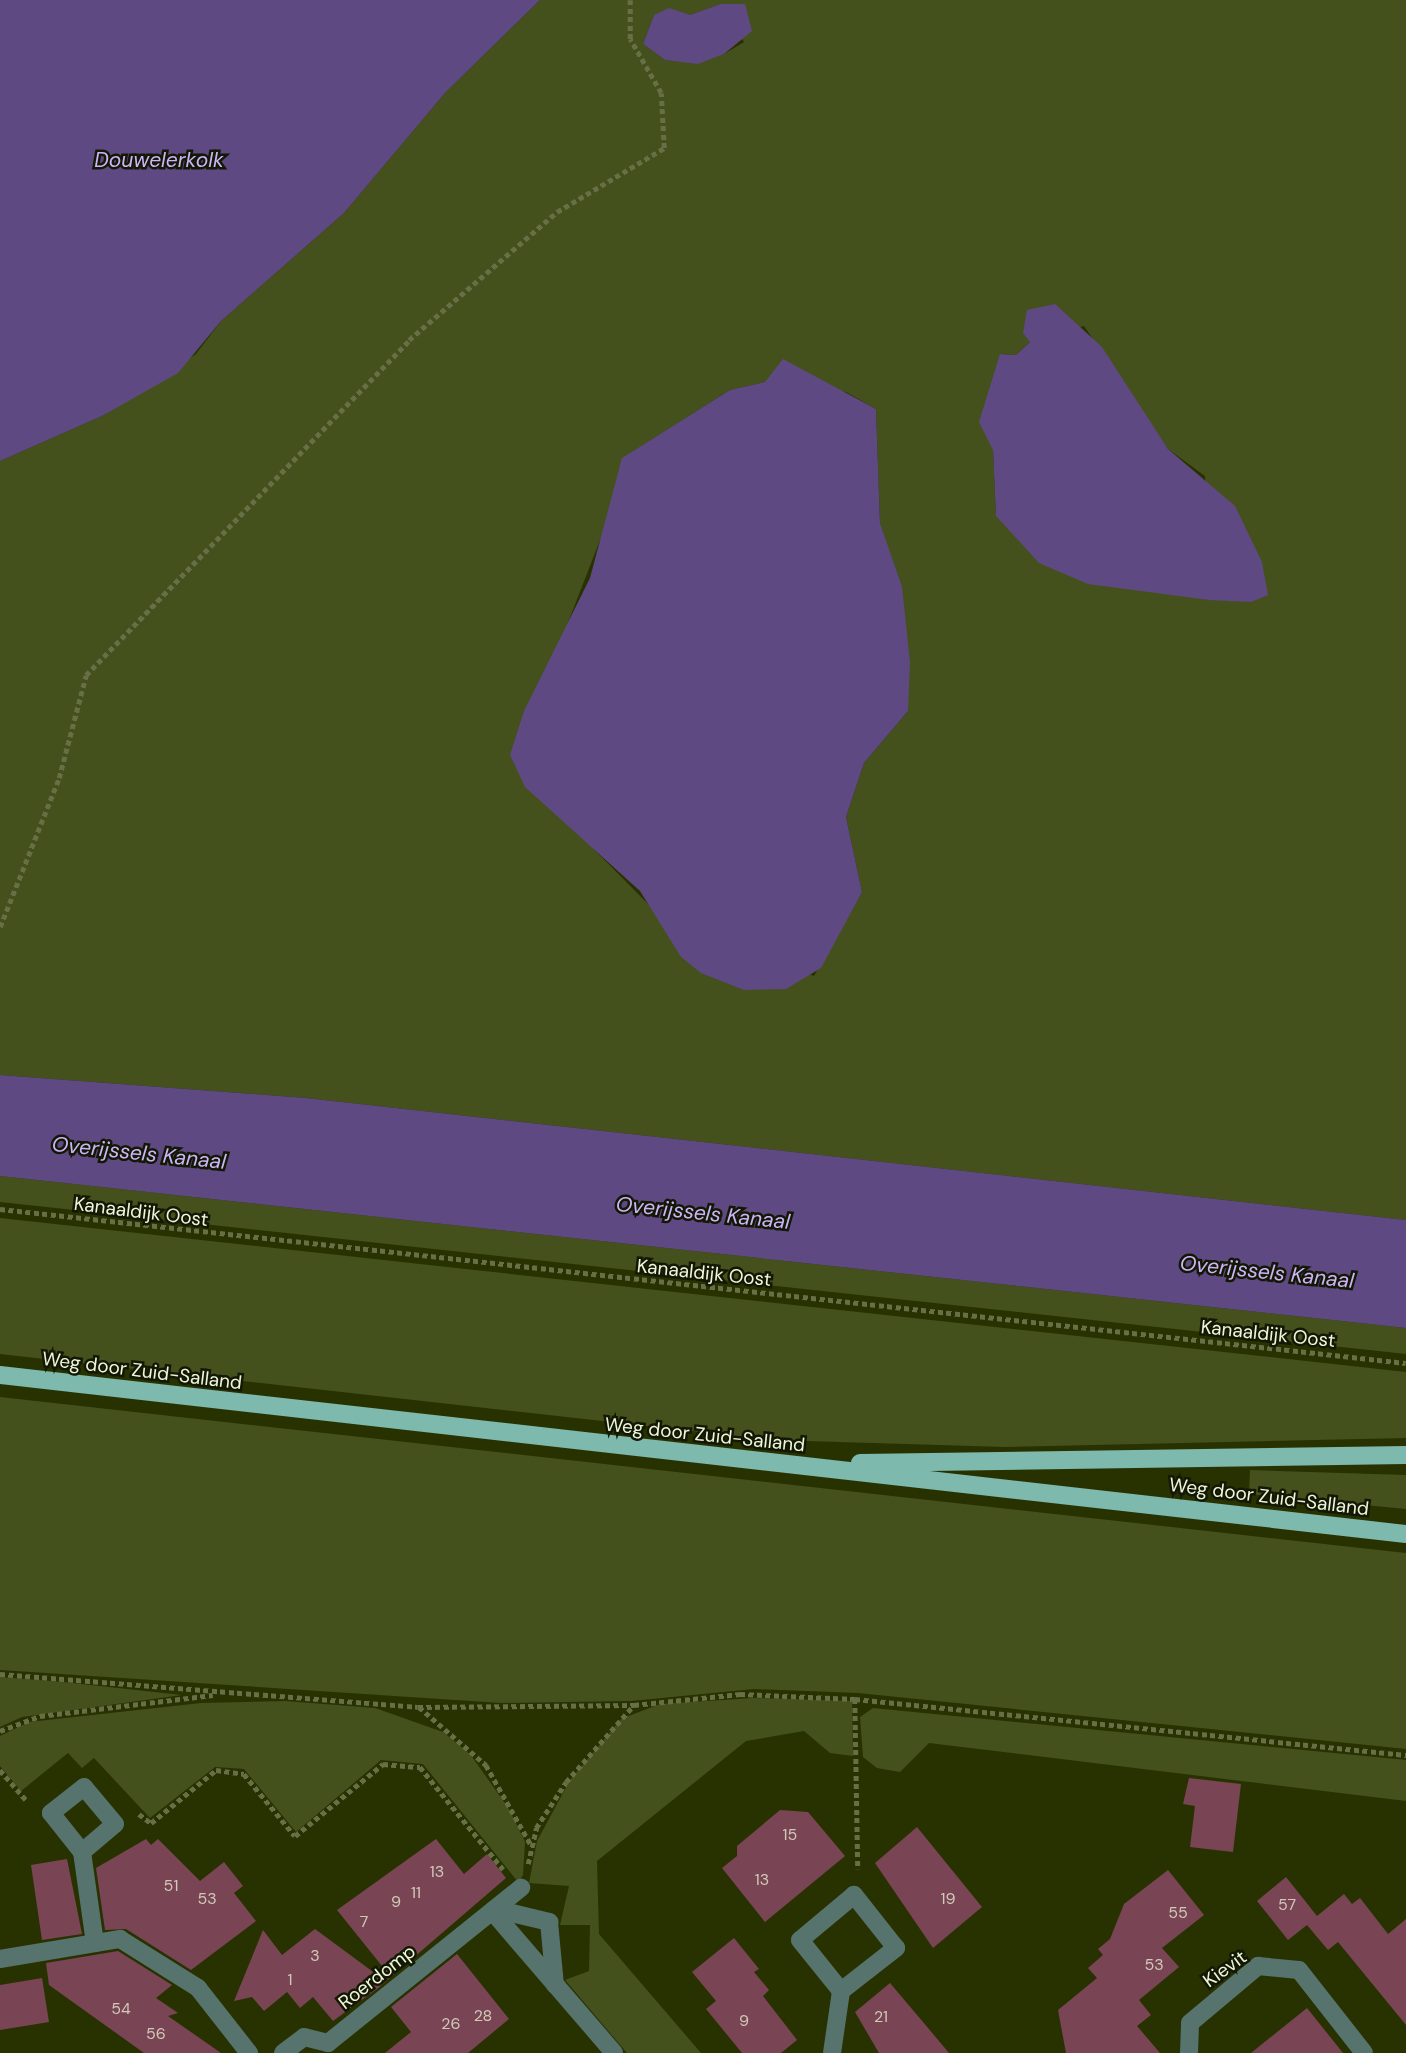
<!DOCTYPE html>
<html>
<head>
<meta charset="utf-8">
<style>
  body { margin:0 }
  #map { position:relative; width:1406px; height:2053px; overflow:hidden; background:#283200; font-family:"DM Sans",sans-serif }
  div>[style] { position:absolute }
  .green>* { inset:0; background:#44511c }
  .water>* { inset:0; background:#5f4982 }
  .building>* { inset:0; background:#794454 }
  .path>* { height:4.5px; margin-top:-2.25px; transform-origin:0; background:repeating-linear-gradient(90deg,#666f45 0 5px,transparent 0 8.5px) }
  .minor>* { height:18px; margin:-9px; padding:0 9px; transform-origin:9px; border-radius:9px; background:#57736d }
  .major>* { height:18px; margin:-9px; padding:0 9px; transform-origin:9px; border-radius:9px; background:#7db9ad }
  span { translate:-50% -50%; white-space:nowrap; text-align:center; line-height:1.15; -webkit-text-stroke:5px #131804; paint-order:stroke }
  .number-label { font-size:16px; color:#d0c9b8 }
  .number-label span { -webkit-text-stroke-width:0 }
  .street-label { font-size:19px; color:#edf5da }
  .water-label { font-size:21px; color:#cdb4f9; font-style:italic }
</style>
</head>
<body>
<div id="map">
  <div class="green">
    <i style="clip-path:polygon(evenodd,540px 0,1406px 0,1406px 1220px,306px 1098px,0 1075px,0 461px,102px 416px,196px 354px,221px 321px,344px 213px,445px 93px,540px 0,720px 4px,744px 42px,724px 54px,698px 63px,665px 60px,643px 44px,654px 15px,690px 15px,720px 4px,540px 0,1084px 326px,1168px 449px,1205px 476px,1209px 600px,1153px 588px,996px 515px,993px 450px,1001px 354px,1016px 355px,1030px 342px,1084px 326px,540px 0,765px 382px,846px 392px,876px 409px,880px 523px,890px 555px,908px 711px,864px 763px,846px 817px,862px 892px,814px 976px,651px 907px,575px 830px,562px 638px,635px 450px,730px 390px,765px 382px)"></i>
    <i style="clip-path:polygon(0 1176px,1406px 1328px,1406px 1354px,0 1202px)"></i>
    <i style="clip-path:polygon(0 1218px,1406px 1372px,1406px 1438px,1005px 1447px,773px 1440px,0 1354px)"></i>
    <i style="clip-path:polygon(0 1397px,1406px 1553px,1406px 1749px,858px 1693px,754px 1689px,631px 1701px,501px 1703px,0 1670px)"></i>
    <i style="clip-path:polygon(1250px 1470px,1406px 1475px,1406px 1509px,1249px 1494px)"></i>
    <i style="clip-path:polygon(0 1677px,63px 1682px,182px 1695px,22px 1717px,0 1727px)"></i>
    <i style="clip-path:polygon(754px 1698px,852px 1701px,853px 1756px,830px 1753px,804px 1731px,746px 1741px,597px 1861px,599px 1934px,701px 2053px,627px 2053px,565px 1980px,589px 1971px,590px 1925px,560px 1925px,569px 1886px,529px 1883px,537px 1841px,570px 1780px,621px 1719px,660px 1704px)"></i>
    <i style="clip-path:polygon(285px 1701px,375px 1708px,443px 1732px,470px 1754px,509px 1809px,525px 1842px,523px 1875px,518px 1882px,423px 1764px,381px 1760px,296px 1832px,244px 1769px,215px 1767px,150px 1818px,94px 1758px,82px 1768px,68px 1753px,21px 1791px,0 1766px,0 1736px,29px 1722px,201px 1703px)"></i>
    <i style="clip-path:polygon(873px 1708px,1406px 1760px,1406px 1801px,929px 1743px,900px 1772px,877px 1768px,863px 1757px,860px 1717px)"></i>
  </div>
  <div class="water">
    <i style="clip-path:polygon(0 0,540px 0,445px 93px,344px 213px,221px 321px,178px 373px,102px 416px,0 461px)"></i>
    <i style="clip-path:polygon(720px 4px,745px 4px,752px 31px,724px 54px,698px 64px,665px 60px,643px 44px,654px 15px,669px 8px,690px 15px)"></i>
    <i style="clip-path:polygon(1055px 304px,1102px 347px,1168px 449px,1235px 506px,1262px 562px,1268px 595px,1251px 602px,1209px 600px,1088px 584px,1039px 563px,996px 516px,993px 450px,979px 422px,1000px 354px,1016px 355px,1030px 342px,1023px 333px,1027px 310px)"></i>
    <i style="clip-path:polygon(783px 359px,876px 409px,880px 523px,902px 587px,910px 662px,908px 711px,864px 763px,846px 817px,862px 892px,821px 968px,786px 989px,744px 990px,701px 973px,681px 957px,640px 891px,525px 787px,510px 755px,524px 711px,590px 578px,622px 458px,730px 390px,765px 382px)"></i>
    <i style="clip-path:polygon(0 1075px,306px 1098px,1406px 1220px,1406px 1328px,0 1176px)"></i>
  </div>
  <div class="building">
    <i style="clip-path:polygon(1189px 1778px,1241px 1784px,1233px 1852px,1190px 1847px,1195px 1806px,1183px 1804px)"></i>
    <i style="clip-path:polygon(780px 1810px,808px 1812px,845px 1856px,765px 1922px,722px 1868px,737px 1856px,737px 1846px)"></i>
    <i style="clip-path:polygon(917px 1827px,982px 1907px,933px 1948px,875px 1863px)"></i>
    <i style="clip-path:polygon(146px 1839px,151px 1845px,158px 1839px,200px 1881px,224px 1862px,243px 1886px,234px 1893px,256px 1921px,191px 1970px,126px 1929px,105px 1930px,96px 1868px)"></i>
    <i style="clip-path:polygon(436px 1839px,464px 1874px,487px 1854px,506px 1878px,377px 1989px,333px 2021px,313px 1997px,300px 2008px,287px 1992px,264px 2011px,252px 1997px,234px 2001px,263px 1930px,282px 1955px,315px 1929px,380px 1977px,386px 1971px,337px 1910px)"></i>
    <i style="clip-path:polygon(67px 1859px,82px 1934px,42px 1940px,31px 1865px)"></i>
    <i style="clip-path:polygon(1168px 1870px,1204px 1915px,1162px 1948px,1179px 1967px,1139px 2000px,1151px 2015px,1137px 2026px,1160px 2053px,1066px 2053px,1058px 2010px,1097px 1978px,1088px 1968px,1103px 1955px,1098px 1949px,1110px 1939px,1124px 1904px)"></i>
    <i style="clip-path:polygon(1286px 1877px,1317px 1916px,1344px 1894px,1352px 1904px,1360px 1898px,1388px 1934px,1406px 1919px,1406px 2025px,1338px 1942px,1328px 1950px,1307px 1925px,1288px 1940px,1257px 1901px)"></i>
    <i style="clip-path:polygon(734px 1938px,759px 1969px,754px 1972px,769px 1990px,763px 1996px,797px 2040px,781px 2053px,742px 2053px,706px 2009px,716px 2001px,692px 1972px)"></i>
    <i style="clip-path:polygon(118px 1951px,172px 1985px,156px 1998px,178px 2013px,168px 2016px,221px 2053px,144px 2053px,49px 1985px,46px 1963px)"></i>
    <i style="clip-path:polygon(457px 1954px,509px 2019px,468px 2053px,385px 2053px,411px 2032px,391px 2007px)"></i>
    <i style="clip-path:polygon(42px 1978px,49px 2022px,0 2030px,0 1985px)"></i>
    <i style="clip-path:polygon(890px 1983px,923px 2022px,949px 2053px,879px 2053px,855px 2012px)"></i>
    <i style="clip-path:polygon(1307px 2008px,1343px 2053px,1251px 2053px)"></i>
  </div>
  <div class="path">
    <i style="left:0;top:927px;width:160px;rotate:-68.4deg"></i>
    <i style="left:59px;top:778px;width:106px;rotate:-75.3deg"></i>
    <i style="left:86px;top:675px;width:465px;rotate:-46deg"></i>
    <i style="left:409px;top:340px;width:196px;rotate:-40.9deg"></i>
    <i style="left:557px;top:212px;width:125px;rotate:-30.9deg"></i>
    <i style="left:664px;top:148px;width:55px;rotate:-93.1deg"></i>
    <i style="left:661px;top:93px;width:62px;rotate:-119.9deg"></i>
    <i style="left:630px;top:39px;width:39px;rotate:-90deg"></i>
    <i style="left:0;top:1209px;width:1414px;rotate:6.25deg"></i>
    <i style="left:0;top:1674px;width:419px;rotate:4.5deg"></i>
    <i style="left:418px;top:1707px;width:216px;rotate:-0.5deg"></i>
    <i style="left:634px;top:1705px;width:107px;rotate:-5.9deg"></i>
    <i style="left:740px;top:1694px;width:115px;rotate:2.5deg"></i>
    <i style="left:855px;top:1699px;width:554px;rotate:5.8deg"></i>
    <i style="left:855px;top:1699px;width:170px;rotate:89deg"></i>
    <i style="left:419px;top:1707px;width:89px;rotate:40.9deg"></i>
    <i style="left:486px;top:1765px;width:92px;rotate:60.6deg"></i>
    <i style="left:0;top:1731px;width:43px;rotate:-20.6deg"></i>
    <i style="left:40px;top:1716px;width:174px;rotate:-6.9deg"></i>
    <i style="left:0;top:1770px;width:41px;rotate:48.9deg"></i>
    <i style="left:139px;top:1814px;width:15px;rotate:37deg"></i>
    <i style="left:151px;top:1823px;width:84px;rotate:-39.2deg"></i>
    <i style="left:216px;top:1770px;width:28px;rotate:8deg"></i>
    <i style="left:244px;top:1774px;width:80px;rotate:50.6deg"></i>
    <i style="left:295px;top:1836px;width:114px;rotate:-39.3deg"></i>
    <i style="left:383px;top:1764px;width:37px;rotate:5deg"></i>
    <i style="left:420px;top:1767px;width:132px;rotate:50.9deg"></i>
    <i style="left:528px;top:1864px;width:37px;rotate:-77deg"></i>
    <i style="left:536px;top:1828px;width:55px;rotate:-56.9deg"></i>
    <i style="left:566px;top:1782px;width:103px;rotate:-48.6deg"></i>
  </div>
  <div class="minor">
    <i style="left:82px;top:1852px;width:43px;rotate:-40.3deg"></i>
    <i style="left:115px;top:1824px;width:48px;rotate:-130deg"></i>
    <i style="left:84px;top:1787px;width:42px;rotate:141.8deg"></i>
    <i style="left:51px;top:1813px;width:50px;rotate:51.5deg"></i>
    <i style="left:82px;top:1852px;width:92px;rotate:81.9deg"></i>
    <i style="left:495px;top:1909px;width:56px;rotate:13.5deg"></i>
    <i style="left:549px;top:1922px;width:63px;rotate:84.6deg"></i>
    <i style="left:492px;top:1911px;width:187px;rotate:49.3deg"></i>
    <i style="left:0;top:1959px;width:122px;rotate:-9.5deg"></i>
    <i style="left:120px;top:1939px;width:92px;rotate:32.1deg"></i>
    <i style="left:198px;top:1988px;width:83px;rotate:51.9deg"></i>
    <i style="left:283px;top:2053px;width:26px;rotate:-37deg"></i>
    <i style="left:304px;top:2037px;width:25px;rotate:14deg"></i>
    <i style="left:328px;top:2043px;width:248px;rotate:-38.8deg"></i>
    <i style="left:832px;top:2053px;width:63px;rotate:-81.7deg"></i>
    <i style="left:841px;top:1991px;width:70px;rotate:-38deg"></i>
    <i style="left:896px;top:1948px;width:68px;rotate:-128.4deg"></i>
    <i style="left:854px;top:1895px;width:70px;rotate:140.2deg"></i>
    <i style="left:800px;top:1940px;width:65px;rotate:51.2deg"></i>
    <i style="left:1189px;top:2053px;width:30px;rotate:-88deg"></i>
    <i style="left:1190px;top:2023px;width:89px;rotate:-40deg"></i>
    <i style="left:1258px;top:1966px;width:41px;rotate:5.6deg"></i>
    <i style="left:1299px;top:1970px;width:105px;rotate:51.9deg"></i>
  </div>
  <div class="major">
    <i style="left:0;top:1375px;width:1415px;rotate:6.45deg"></i>
    <i style="left:860px;top:1463px;width:546px;rotate:-0.84deg"></i>
  </div>
  <div class="number-label">
    <span style="left:790px;top:1835px">15</span>
    <span style="left:437px;top:1872px">13</span>
    <span style="left:762px;top:1880px">13</span>
    <span style="left:171px;top:1886px">51</span>
    <span style="left:416px;top:1893px">11</span>
    <span style="left:207px;top:1899px">53</span>
    <span style="left:948px;top:1899px">19</span>
    <span style="left:396px;top:1902px">9</span>
    <span style="left:1287px;top:1905px">57</span>
    <span style="left:1178px;top:1913px">55</span>
    <span style="left:364px;top:1922px">7</span>
    <span style="left:315px;top:1956px">3</span>
    <span style="left:1154px;top:1965px">53</span>
    <span style="left:290px;top:1980px">1</span>
    <span style="left:121px;top:2009px">54</span>
    <span style="left:483px;top:2016px">28</span>
    <span style="left:881px;top:2017px">21</span>
    <span style="left:744px;top:2021px">9</span>
    <span style="left:451px;top:2024px">26</span>
    <span style="left:156px;top:2034px">56</span>
  </div>
  <div class="street-label">
    <span style="left:141px;top:1212px;rotate:7deg">Kanaaldijk Oost</span>
    <span style="left:704px;top:1273px;rotate:6deg">Kanaaldijk Oost</span>
    <span style="left:1268px;top:1334px;rotate:6deg">Kanaaldijk Oost</span>
    <span style="left:142px;top:1371px;rotate:7deg">Weg door Zuid-Salland</span>
    <span style="left:705px;top:1435px;rotate:6deg">Weg door Zuid-Salland</span>
    <span style="left:1269px;top:1497px;rotate:7deg">Weg door Zuid-Salland</span>
    <span style="left:1225px;top:1969px;rotate:-36deg">Kievit</span>
    <span style="left:377px;top:1977px;rotate:-38deg">Roerdomp</span>
  </div>
  <div class="water-label">
    <span style="left:159px;top:160px">Douwelerkolk</span>
    <span style="left:139px;top:1153px;rotate:6deg">Overijssels Kanaal</span>
    <span style="left:703px;top:1213px;rotate:6deg">Overijssels Kanaal</span>
    <span style="left:1267px;top:1272px;rotate:6deg">Overijssels Kanaal</span>
  </div>
</div>
</body>
</html>
